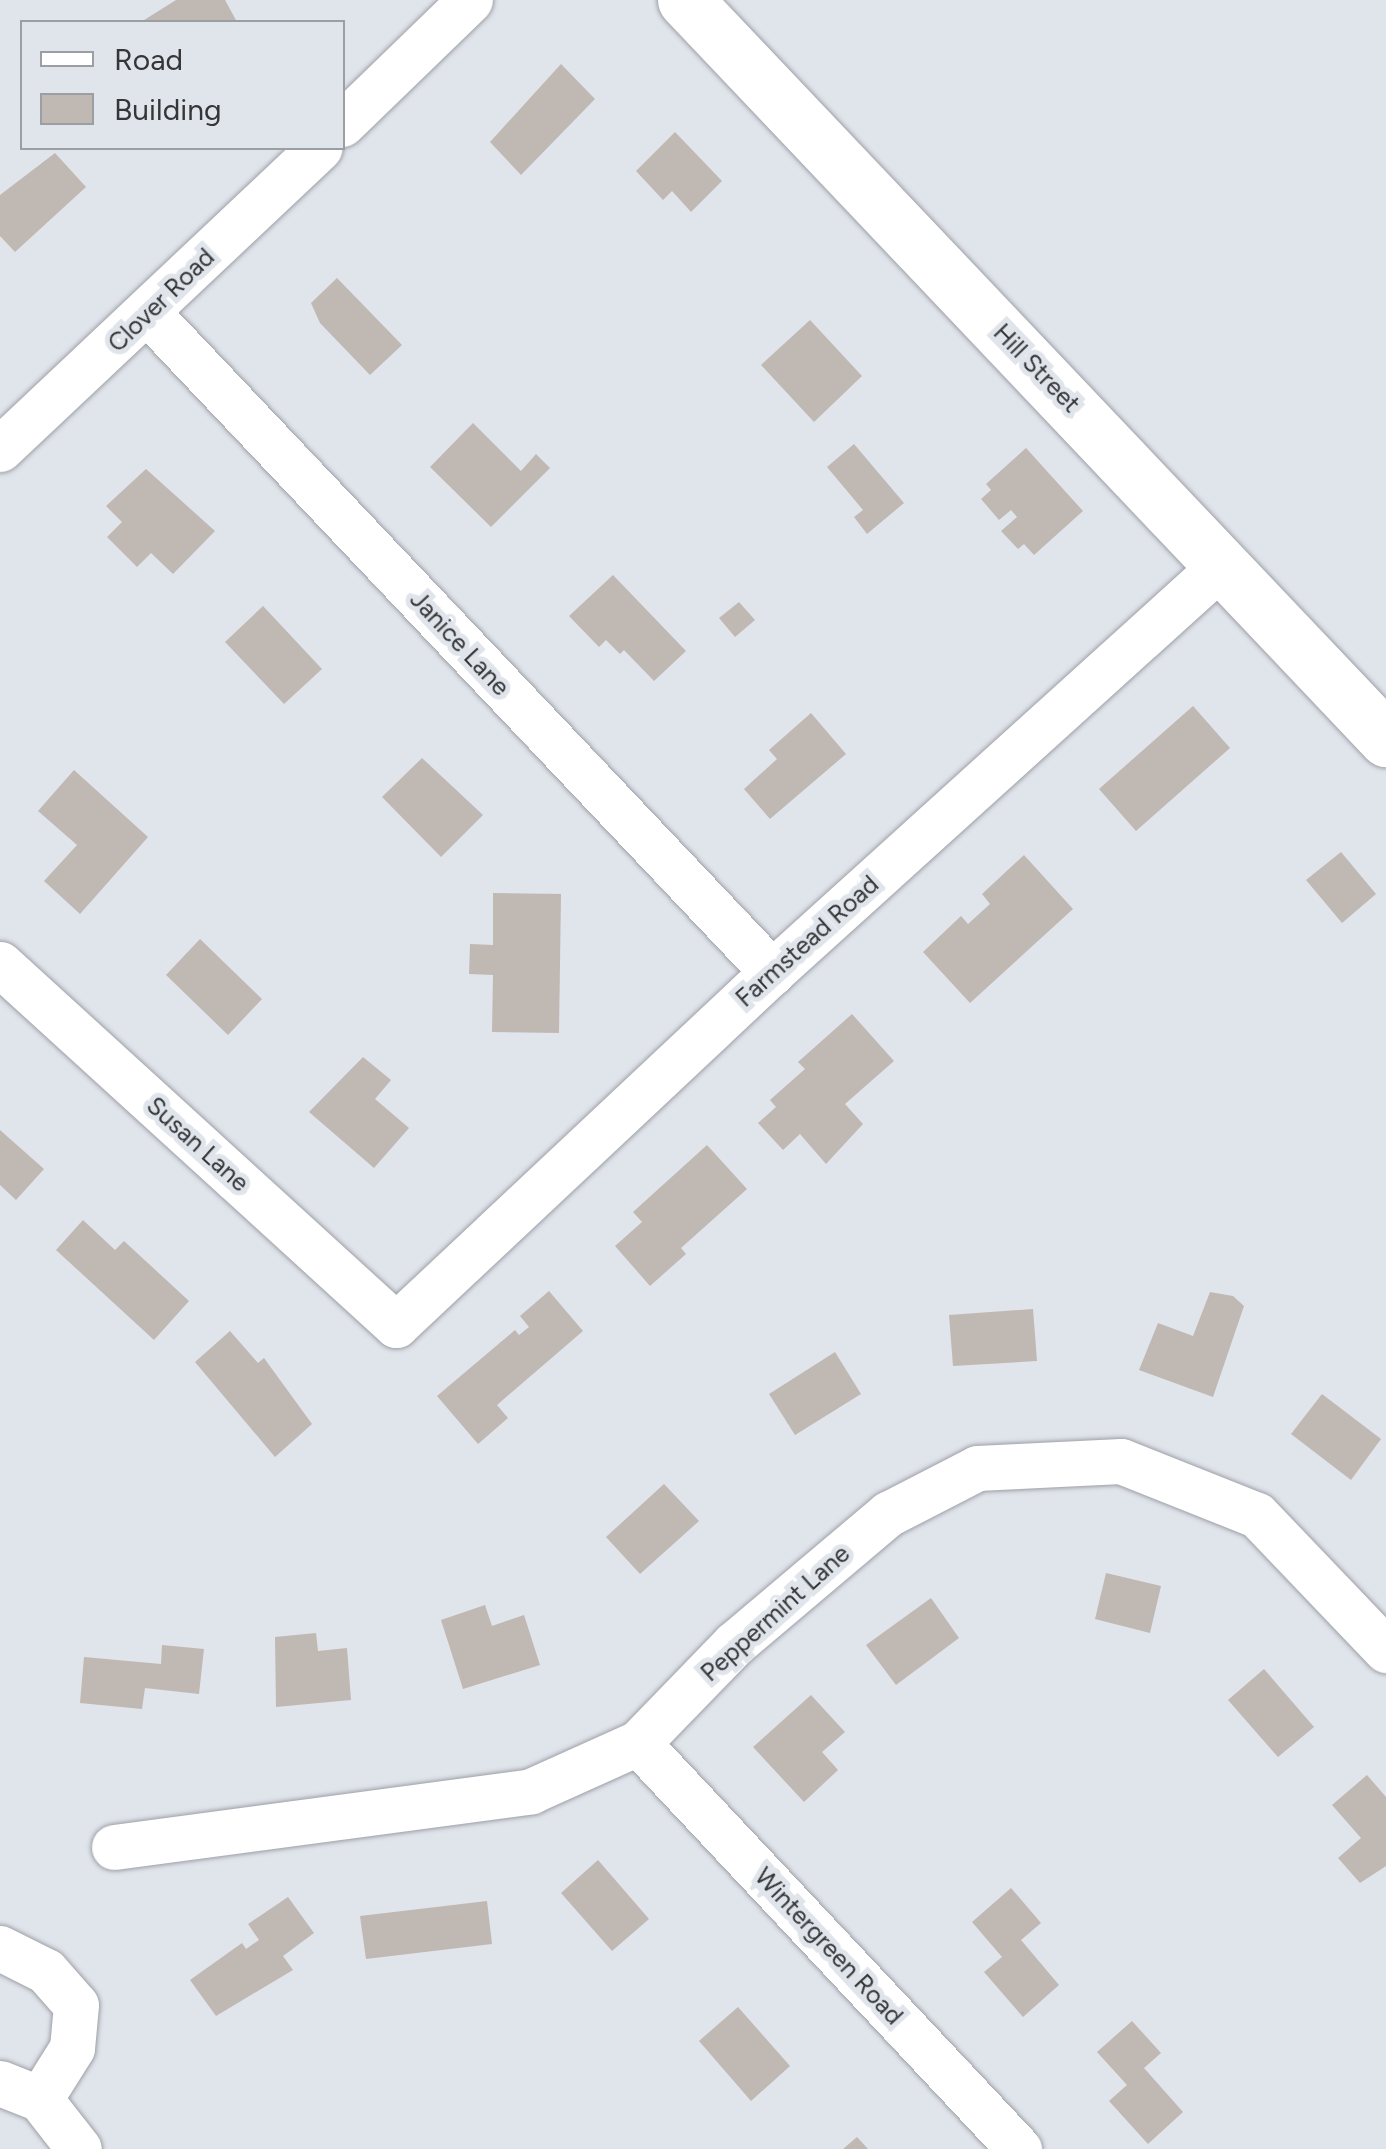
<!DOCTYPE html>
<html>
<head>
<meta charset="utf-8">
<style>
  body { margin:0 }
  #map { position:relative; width:1386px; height:2149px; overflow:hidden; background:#e0e4eb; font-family:Figtree,sans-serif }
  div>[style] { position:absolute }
  .building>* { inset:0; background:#c0b8b3 }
  .roads { filter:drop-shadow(0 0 2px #9da0a7) drop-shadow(0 0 2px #9da0a7) }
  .street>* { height:45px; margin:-22.5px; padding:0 22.5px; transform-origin:22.5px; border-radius:22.5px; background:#fff }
  .secondary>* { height:55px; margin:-27.5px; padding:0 27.5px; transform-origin:27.5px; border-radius:27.5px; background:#fff }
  span { translate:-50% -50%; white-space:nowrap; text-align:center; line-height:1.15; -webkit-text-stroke:10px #e0e4eb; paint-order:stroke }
  .street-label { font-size:25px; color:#343638 }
  .legend { position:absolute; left:20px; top:20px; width:325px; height:130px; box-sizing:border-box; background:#e0e4eb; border:2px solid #9b9ea3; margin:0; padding:12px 18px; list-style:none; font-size:30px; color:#343638 }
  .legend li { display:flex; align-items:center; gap:20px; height:50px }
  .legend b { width:50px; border:2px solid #9b9ea3 }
</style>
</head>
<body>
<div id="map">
  <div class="building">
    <i style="clip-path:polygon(176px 0,225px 0,237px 22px,141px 22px)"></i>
    <i style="clip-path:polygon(561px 64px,595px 99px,521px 175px,490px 142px)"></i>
    <i style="clip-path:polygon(675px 132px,722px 181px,691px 212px,672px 191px,663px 200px,636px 171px)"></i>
    <i style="clip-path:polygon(55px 153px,86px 187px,15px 252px,0 236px,0 195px)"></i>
    <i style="clip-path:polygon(337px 278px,402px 345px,370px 375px,320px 323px,311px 303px)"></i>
    <i style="clip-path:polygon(810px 320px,862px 376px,814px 422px,761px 365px)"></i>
    <i style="clip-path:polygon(473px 423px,521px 471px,536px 454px,550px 468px,491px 527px,430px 467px)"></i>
    <i style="clip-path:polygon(854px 444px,904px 503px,867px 534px,854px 517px,863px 510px,827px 467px)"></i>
    <i style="clip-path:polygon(1026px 448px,1083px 511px,1034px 555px,1024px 544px,1018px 549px,1001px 531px,1017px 517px,1011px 510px,999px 520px,981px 499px,991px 490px,986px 484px)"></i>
    <i style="clip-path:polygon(146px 469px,215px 531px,173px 574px,151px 553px,137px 567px,107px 537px,122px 522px,106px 506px)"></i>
    <i style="clip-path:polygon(613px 575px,686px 651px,654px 681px,624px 650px,620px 654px,606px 640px,599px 647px,569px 616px)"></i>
    <i style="clip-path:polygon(739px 602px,755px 620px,735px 637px,719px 618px)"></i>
    <i style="clip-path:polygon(263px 606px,322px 669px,284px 704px,225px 642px)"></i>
    <i style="clip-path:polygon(1193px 706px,1230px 748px,1136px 831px,1099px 789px)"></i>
    <i style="clip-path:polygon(811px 713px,846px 754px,770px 819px,744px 789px,777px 759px,769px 750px)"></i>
    <i style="clip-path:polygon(422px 758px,483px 815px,441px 857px,382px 797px)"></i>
    <i style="clip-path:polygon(74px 770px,148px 837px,80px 914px,44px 881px,77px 845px,38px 811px)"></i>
    <i style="clip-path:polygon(1341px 852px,1376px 894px,1342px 923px,1306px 880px)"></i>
    <i style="clip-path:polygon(1024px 855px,1073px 909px,970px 1003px,923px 952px,961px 916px,968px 924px,990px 904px,982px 894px)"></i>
    <i style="clip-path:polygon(493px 893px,561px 894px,559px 1033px,492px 1032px,493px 975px,469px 974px,470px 944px,493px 945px)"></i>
    <i style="clip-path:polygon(200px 939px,262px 999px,228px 1035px,166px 975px)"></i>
    <i style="clip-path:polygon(852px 1014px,894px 1061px,845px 1104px,863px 1124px,826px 1164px,800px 1134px,783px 1150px,758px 1123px,776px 1107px,770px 1100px,805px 1069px,798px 1062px)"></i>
    <i style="clip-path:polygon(363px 1057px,391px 1080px,375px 1099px,409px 1128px,374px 1168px,309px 1112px)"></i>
    <i style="clip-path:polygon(0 1130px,44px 1169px,16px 1200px,0 1185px)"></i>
    <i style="clip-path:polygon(707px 1145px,747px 1189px,681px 1248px,686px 1254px,650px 1286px,615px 1246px,642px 1222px,633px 1212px)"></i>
    <i style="clip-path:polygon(83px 1220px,115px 1250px,124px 1241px,189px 1301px,154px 1340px,56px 1250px)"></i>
    <i style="clip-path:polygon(549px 1291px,583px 1331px,497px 1405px,508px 1418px,478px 1444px,437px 1396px,515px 1330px,519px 1335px,529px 1327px,520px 1316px)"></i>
    <i style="clip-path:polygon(1210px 1292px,1233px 1296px,1244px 1306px,1213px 1397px,1139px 1370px,1158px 1323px,1193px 1336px)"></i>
    <i style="clip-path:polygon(1033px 1309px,1037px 1361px,953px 1366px,949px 1315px)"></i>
    <i style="clip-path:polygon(230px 1331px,258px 1363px,264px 1358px,312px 1424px,275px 1457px,195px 1362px)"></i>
    <i style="clip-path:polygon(835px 1352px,861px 1394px,795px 1435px,769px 1394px)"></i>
    <i style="clip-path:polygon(1322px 1394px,1381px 1439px,1351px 1480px,1291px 1434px)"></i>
    <i style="clip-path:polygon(664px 1484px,699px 1521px,640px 1574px,606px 1537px)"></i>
    <i style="clip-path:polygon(1106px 1573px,1161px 1586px,1150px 1633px,1095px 1619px)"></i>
    <i style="clip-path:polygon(931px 1598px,959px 1638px,896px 1685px,866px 1645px)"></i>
    <i style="clip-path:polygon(485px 1605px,492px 1626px,524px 1615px,540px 1665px,463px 1689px,441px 1620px)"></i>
    <i style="clip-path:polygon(316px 1633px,318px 1651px,347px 1648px,351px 1700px,276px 1707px,275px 1637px)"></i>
    <i style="clip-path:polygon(162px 1645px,204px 1649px,199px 1694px,145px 1688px,142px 1709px,80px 1703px,84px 1657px,161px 1664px)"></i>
    <i style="clip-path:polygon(1264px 1669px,1314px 1727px,1278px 1757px,1228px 1700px)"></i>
    <i style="clip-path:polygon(811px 1695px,845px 1732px,822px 1752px,838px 1770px,804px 1802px,753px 1747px)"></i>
    <i style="clip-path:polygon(1367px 1775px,1386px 1797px,1386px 1866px,1360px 1883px,1338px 1858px,1361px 1838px,1332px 1805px)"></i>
    <i style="clip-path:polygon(598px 1860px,649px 1919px,612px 1951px,561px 1893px)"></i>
    <i style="clip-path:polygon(1011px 1888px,1041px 1923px,1021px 1940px,1059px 1985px,1023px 2017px,984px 1972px,1002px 1957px,972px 1922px)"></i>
    <i style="clip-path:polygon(288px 1897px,314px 1933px,283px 1956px,293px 1970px,216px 2016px,190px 1980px,242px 1943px,246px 1949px,259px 1940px,248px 1924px)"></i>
    <i style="clip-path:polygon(487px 1901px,492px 1944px,366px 1959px,360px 1916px)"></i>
    <i style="clip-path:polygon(738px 2007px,790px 2066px,751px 2101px,699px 2041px)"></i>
    <i style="clip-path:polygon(1132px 2021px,1161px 2053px,1144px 2068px,1183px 2112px,1148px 2144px,1109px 2101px,1127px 2085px,1097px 2052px)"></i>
    <i style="clip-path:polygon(857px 2137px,868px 2149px,843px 2149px)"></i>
  </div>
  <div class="roads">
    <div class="street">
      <i style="left:342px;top:124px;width:178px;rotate:-44.1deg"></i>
      <i style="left:148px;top:313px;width:908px;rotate:46.56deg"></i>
      <i style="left:0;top:449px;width:439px;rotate:-43.3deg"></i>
      <i style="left:0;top:964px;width:536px;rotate:42.35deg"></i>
      <i style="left:396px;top:1325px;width:516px;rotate:-43.19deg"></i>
      <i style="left:772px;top:972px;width:610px;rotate:-42.14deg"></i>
      <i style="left:638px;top:1743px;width:557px;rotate:46.82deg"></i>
      <i style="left:114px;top:1847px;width:421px;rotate:-7.6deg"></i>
      <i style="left:531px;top:1791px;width:117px;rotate:-24.2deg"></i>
      <i style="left:638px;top:1743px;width:138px;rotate:-45.9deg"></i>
      <i style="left:734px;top:1644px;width:202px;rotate:-40.2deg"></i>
      <i style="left:888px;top:1514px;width:100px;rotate:-27.3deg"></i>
      <i style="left:977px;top:1468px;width:144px;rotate:-2.8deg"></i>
      <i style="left:1121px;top:1461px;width:146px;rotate:21.7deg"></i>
      <i style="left:1257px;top:1515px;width:187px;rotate:46.3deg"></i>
      <i style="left:0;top:1948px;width:51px;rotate:26.6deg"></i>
      <i style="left:46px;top:1971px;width:45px;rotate:48.6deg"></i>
      <i style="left:76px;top:2005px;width:43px;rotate:95.3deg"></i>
      <i style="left:72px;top:2048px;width:60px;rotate:122.1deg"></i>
      <i style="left:0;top:2083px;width:43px;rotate:21.8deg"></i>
      <i style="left:40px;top:2099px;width:63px;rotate:52deg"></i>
    </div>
    <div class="secondary">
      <i style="left:685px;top:0;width:1019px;rotate:46.51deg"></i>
    </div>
  </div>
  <div class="street-label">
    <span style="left:161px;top:300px;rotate:-44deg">Clover Road</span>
    <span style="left:1037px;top:368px;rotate:46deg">Hill Street</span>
    <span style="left:460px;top:643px;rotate:47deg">Janice Lane</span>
    <span style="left:807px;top:941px;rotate:-42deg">Farmstead Road</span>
    <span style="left:198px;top:1144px;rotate:42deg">Susan Lane</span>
    <span style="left:775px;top:1613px;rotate:-42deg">Peppermint Lane</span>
    <span style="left:829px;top:1946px;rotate:47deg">Wintergreen Road</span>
  </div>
  <ul class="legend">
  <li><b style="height:12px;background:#fff"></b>Road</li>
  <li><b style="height:28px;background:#c0b8b3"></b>Building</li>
  </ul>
</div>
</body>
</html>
